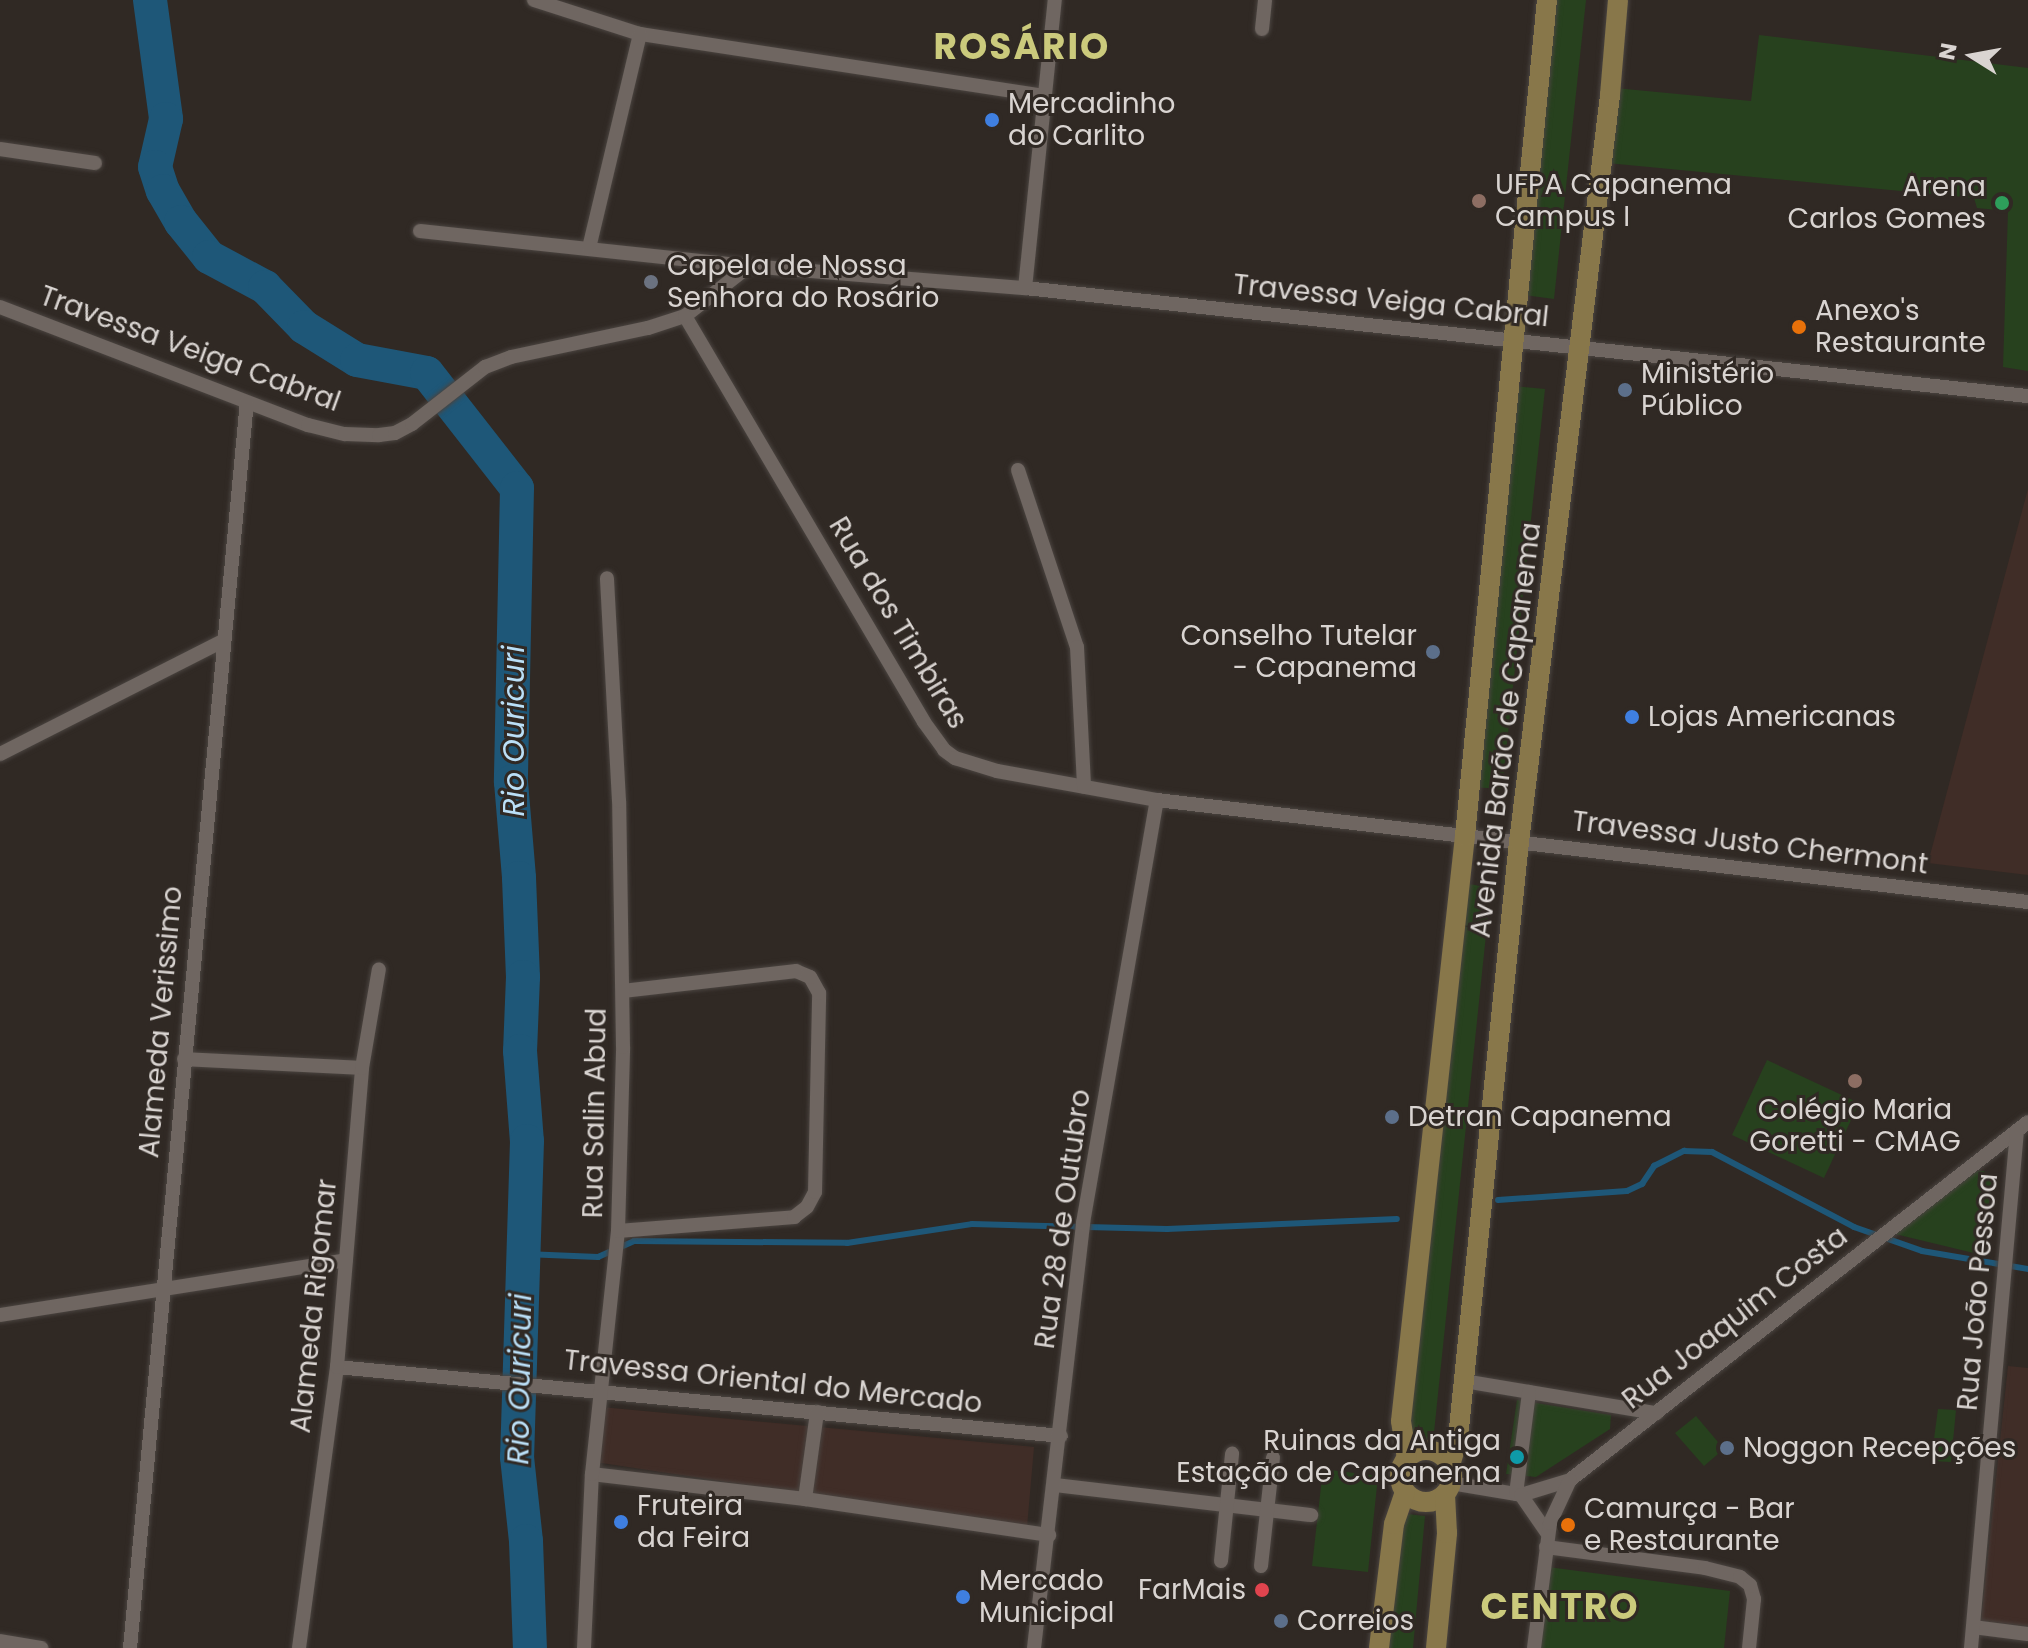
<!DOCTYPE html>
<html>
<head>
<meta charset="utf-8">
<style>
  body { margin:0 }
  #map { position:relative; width:2028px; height:1648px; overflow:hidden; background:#302924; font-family:Poppins,sans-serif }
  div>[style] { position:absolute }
  .commercial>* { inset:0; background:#402d27 }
  .green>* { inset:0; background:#27411e }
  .stream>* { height:6px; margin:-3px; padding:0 3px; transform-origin:3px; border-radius:3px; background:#1e5778 }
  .river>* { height:34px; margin:-17px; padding:0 17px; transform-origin:17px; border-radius:17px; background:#1e5778 }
  .roads { filter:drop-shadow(0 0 2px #4a4440) drop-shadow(0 0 2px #4a4440) }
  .street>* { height:14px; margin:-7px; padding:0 7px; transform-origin:7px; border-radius:7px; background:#6f6661 }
  .secondary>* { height:20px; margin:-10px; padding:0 10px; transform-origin:10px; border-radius:10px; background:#88774a }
  .secondary>.ring { margin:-10px; padding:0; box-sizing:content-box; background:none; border:20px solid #88774a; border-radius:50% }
  .dots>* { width:22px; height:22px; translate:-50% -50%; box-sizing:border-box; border:4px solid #302924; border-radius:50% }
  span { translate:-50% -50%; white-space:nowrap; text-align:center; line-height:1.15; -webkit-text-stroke:6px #302924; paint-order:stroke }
  .poi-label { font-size:28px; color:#d9d4d1 }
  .left { translate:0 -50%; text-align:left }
  .right { translate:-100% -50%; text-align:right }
  .street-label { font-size:28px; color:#d9d4d1 }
  .water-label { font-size:30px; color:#badff7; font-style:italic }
  .district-label { font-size:36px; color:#cbca7c; font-weight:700; letter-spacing:2px }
  .north { position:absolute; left:1932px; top:16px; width:80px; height:80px; -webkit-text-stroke:6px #302924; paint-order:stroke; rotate:281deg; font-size:22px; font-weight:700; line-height:32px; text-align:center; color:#d9d4d1 }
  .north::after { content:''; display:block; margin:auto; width:28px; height:36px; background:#d9d4d1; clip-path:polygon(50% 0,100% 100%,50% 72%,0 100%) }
</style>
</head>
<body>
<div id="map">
  <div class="commercial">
    <i style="clip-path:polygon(2028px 489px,2028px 875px,1928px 863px)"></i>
    <i style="clip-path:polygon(2008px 1366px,2028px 1368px,2028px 1626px,1981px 1621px)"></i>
    <i style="clip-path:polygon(601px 1407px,1034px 1447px,1027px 1527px,595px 1462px)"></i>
  </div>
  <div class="green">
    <i style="clip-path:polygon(1557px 0,1586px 0,1554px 299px,1524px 295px)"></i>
    <i style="clip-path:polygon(1759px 35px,2028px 68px,2028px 371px,2003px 367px,2008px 211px,1977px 208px,1974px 198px,1607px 163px,1615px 88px,1751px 101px)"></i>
    <i style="clip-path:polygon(1514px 386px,1545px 389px,1502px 789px,1472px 787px)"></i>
    <i style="clip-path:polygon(1460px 883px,1491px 887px,1433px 1442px,1405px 1439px)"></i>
    <i style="clip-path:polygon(1767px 1060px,1859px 1103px,1824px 1178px,1732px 1135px)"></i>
    <i style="clip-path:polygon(1977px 1171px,1984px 1171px,1992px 1183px,1982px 1255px,1895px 1234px)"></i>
    <i style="clip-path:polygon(1517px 1400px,1611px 1415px,1610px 1429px,1536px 1477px,1506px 1474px)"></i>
    <i style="clip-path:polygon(1938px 1409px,1956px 1410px,1951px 1462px,1931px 1461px)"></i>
    <i style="clip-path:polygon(1696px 1416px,1718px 1442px,1718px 1454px,1704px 1466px,1675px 1433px)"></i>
    <i style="clip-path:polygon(1323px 1469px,1378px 1476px,1368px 1572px,1312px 1566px)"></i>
    <i style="clip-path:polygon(1398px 1513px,1425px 1516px,1413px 1648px,1384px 1648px)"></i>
    <i style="clip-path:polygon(1548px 1567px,1730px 1591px,1724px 1648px,1540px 1648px)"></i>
  </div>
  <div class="stream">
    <i style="left:1498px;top:1200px;width:129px;rotate:-4deg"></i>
    <i style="left:1627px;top:1191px;width:17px;rotate:-25deg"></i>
    <i style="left:1642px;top:1184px;width:22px;rotate:-56deg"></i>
    <i style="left:1654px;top:1166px;width:34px;rotate:-27deg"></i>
    <i style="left:1684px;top:1151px;width:28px;rotate:2deg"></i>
    <i style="left:1712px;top:1152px;width:161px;rotate:27.8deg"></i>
    <i style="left:1854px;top:1227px;width:72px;rotate:19.4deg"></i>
    <i style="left:1922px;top:1251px;width:108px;rotate:9.6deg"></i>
    <i style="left:525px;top:1254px;width:73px;rotate:2.4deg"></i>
    <i style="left:598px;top:1257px;width:39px;rotate:-24deg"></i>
    <i style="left:634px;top:1241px;width:213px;rotate:0.5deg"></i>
    <i style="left:847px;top:1243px;width:126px;rotate:-8.6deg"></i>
    <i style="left:972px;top:1224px;width:195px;rotate:1.5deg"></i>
    <i style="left:1167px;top:1229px;width:230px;rotate:-2.5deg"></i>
  </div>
  <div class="river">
    <i style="left:150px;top:0;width:120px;rotate:82.3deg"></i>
    <i style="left:166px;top:119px;width:49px;rotate:102.9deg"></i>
    <i style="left:155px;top:167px;width:25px;rotate:72deg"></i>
    <i style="left:163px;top:191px;width:36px;rotate:60deg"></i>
    <i style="left:181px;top:222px;width:45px;rotate:51.3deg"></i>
    <i style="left:209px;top:257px;width:64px;rotate:28.2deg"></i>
    <i style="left:265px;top:287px;width:56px;rotate:45.7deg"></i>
    <i style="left:304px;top:327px;width:62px;rotate:31.9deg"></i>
    <i style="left:357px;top:360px;width:71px;rotate:10.5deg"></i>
    <i style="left:427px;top:373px;width:146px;rotate:52deg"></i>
    <i style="left:517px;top:488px;width:294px;rotate:91.2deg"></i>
    <i style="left:511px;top:782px;width:96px;rotate:85.2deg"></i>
    <i style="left:519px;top:878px;width:99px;rotate:87.7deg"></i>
    <i style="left:523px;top:977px;width:74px;rotate:92.3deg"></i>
    <i style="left:520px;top:1051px;width:90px;rotate:85.6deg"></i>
    <i style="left:527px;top:1141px;width:316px;rotate:91.8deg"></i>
    <i style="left:517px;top:1457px;width:84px;rotate:83.9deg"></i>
    <i style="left:526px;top:1541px;width:107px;rotate:87.9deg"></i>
  </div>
  <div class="roads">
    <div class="street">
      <i style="left:534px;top:0;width:111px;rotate:17.8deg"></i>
      <i style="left:640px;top:34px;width:410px;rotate:8.7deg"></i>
      <i style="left:1262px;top:29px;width:29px;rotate:-84deg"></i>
      <i style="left:0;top:149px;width:96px;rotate:8.4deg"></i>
      <i style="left:420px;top:231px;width:331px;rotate:6.1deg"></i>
      <i style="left:749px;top:266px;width:277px;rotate:4.6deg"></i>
      <i style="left:1025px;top:288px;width:1009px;rotate:6.15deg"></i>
      <i style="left:589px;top:248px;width:220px;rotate:-76.6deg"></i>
      <i style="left:1025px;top:288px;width:290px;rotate:-84.1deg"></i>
      <i style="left:0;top:307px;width:330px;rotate:21deg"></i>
      <i style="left:308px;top:425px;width:38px;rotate:14deg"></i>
      <i style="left:345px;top:434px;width:34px;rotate:2deg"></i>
      <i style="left:379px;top:435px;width:16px;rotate:-7deg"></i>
      <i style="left:395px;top:433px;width:19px;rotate:-28deg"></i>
      <i style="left:412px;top:424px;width:93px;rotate:-38deg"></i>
      <i style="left:485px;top:367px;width:28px;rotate:-21deg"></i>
      <i style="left:511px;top:357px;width:140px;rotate:-12deg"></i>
      <i style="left:648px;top:328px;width:39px;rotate:-18deg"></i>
      <i style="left:685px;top:316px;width:81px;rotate:-38deg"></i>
      <i style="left:685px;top:316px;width:471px;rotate:59.5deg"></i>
      <i style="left:924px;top:722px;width:34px;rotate:54deg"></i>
      <i style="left:944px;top:750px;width:14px;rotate:36deg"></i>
      <i style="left:955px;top:758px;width:44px;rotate:17.2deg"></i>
      <i style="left:997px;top:771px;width:163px;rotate:10.3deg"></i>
      <i style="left:1157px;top:800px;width:877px;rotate:6.68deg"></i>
      <i style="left:1018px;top:470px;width:187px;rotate:71.6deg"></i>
      <i style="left:1077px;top:647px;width:140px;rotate:87.1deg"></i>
      <i style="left:0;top:754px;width:250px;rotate:-26.9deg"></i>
      <i style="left:184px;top:1059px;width:178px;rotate:2.9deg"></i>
      <i style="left:618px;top:1231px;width:177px;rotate:-4.5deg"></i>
      <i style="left:794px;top:1217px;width:16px;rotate:-38deg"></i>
      <i style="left:807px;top:1207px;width:17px;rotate:-62deg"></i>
      <i style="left:815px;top:1192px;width:199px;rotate:-88.8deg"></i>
      <i style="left:819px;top:993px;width:18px;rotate:-119deg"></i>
      <i style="left:810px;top:977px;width:15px;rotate:-157deg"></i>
      <i style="left:796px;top:971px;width:174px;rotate:173.4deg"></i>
      <i style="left:0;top:1315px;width:350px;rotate:-9deg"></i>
      <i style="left:337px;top:1367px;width:727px;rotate:5.44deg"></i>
      <i style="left:1464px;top:1381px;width:195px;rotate:9.5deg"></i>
      <i style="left:592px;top:1474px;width:214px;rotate:6.7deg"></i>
      <i style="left:805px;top:1499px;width:247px;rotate:8.4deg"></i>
      <i style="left:1451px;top:1483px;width:71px;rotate:9.7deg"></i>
      <i style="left:1521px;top:1495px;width:51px;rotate:-17deg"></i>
      <i style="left:1570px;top:1480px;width:581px;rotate:-38.01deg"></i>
      <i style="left:1055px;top:1485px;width:258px;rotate:6.7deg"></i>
      <i style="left:1516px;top:1494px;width:103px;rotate:-82.7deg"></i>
      <i style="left:1521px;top:1495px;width:47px;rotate:55.3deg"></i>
      <i style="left:805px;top:1499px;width:88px;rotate:-82.1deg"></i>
      <i style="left:1546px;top:1547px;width:160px;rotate:7.5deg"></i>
      <i style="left:1705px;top:1568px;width:36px;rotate:14deg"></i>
      <i style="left:1740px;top:1577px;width:13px;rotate:39deg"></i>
      <i style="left:1750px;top:1585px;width:15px;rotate:74deg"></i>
      <i style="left:1754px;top:1599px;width:49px;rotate:95.8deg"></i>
      <i style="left:1221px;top:1561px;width:108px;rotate:-84.1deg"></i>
      <i style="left:1261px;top:1566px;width:109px;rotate:-83.7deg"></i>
      <i style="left:1973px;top:1627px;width:55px;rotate:7.3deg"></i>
      <i style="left:0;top:1641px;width:42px;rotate:9.7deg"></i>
      <i style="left:130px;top:1648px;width:1251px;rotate:-84.64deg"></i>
      <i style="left:299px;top:1648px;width:284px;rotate:-82.3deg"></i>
      <i style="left:337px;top:1367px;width:300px;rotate:-85.2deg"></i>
      <i style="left:362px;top:1068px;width:100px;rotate:-80.3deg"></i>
      <i style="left:584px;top:1648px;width:174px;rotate:-87.4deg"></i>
      <i style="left:592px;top:1474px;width:244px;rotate:-83.9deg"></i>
      <i style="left:618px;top:1231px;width:184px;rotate:-88.4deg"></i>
      <i style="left:623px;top:1047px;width:246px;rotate:-90.9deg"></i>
      <i style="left:619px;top:801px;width:223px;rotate:-93.1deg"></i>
      <i style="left:1034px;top:1648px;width:428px;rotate:-83.4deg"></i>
      <i style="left:1083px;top:1223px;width:429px;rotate:-80.1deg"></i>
      <i style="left:1534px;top:1648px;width:126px;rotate:-82.7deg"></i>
      <i style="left:1550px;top:1523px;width:47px;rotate:-65.1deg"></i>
      <i style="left:1971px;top:1648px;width:519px;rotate:-84.92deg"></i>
    </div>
    <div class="secondary">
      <i class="ring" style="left:1400px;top:1450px;width:32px;height:32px"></i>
      <i style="left:1407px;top:1459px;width:38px;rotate:-99deg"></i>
      <i style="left:1401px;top:1421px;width:588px;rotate:-83.76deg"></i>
      <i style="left:1465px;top:836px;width:840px;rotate:-84.4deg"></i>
      <i style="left:1450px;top:1465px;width:28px;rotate:-73deg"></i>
      <i style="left:1458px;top:1438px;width:599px;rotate:-84.16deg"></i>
      <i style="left:1519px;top:842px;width:753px;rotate:-83.05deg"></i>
      <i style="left:1610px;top:95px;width:95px;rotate:-85.2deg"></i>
      <i style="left:1379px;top:1648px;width:125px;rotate:-83.1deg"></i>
      <i style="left:1394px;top:1524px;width:34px;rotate:-71deg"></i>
      <i style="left:1436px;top:1648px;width:116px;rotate:-84.5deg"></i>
      <i style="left:1447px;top:1533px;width:39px;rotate:-93deg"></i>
    </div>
  </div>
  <div class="dots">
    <i style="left:992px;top:120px;background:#3f7fe0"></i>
    <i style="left:1479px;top:201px;background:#8d6e63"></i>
    <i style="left:2002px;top:203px;background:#2e9e5b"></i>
    <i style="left:651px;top:282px;background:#6b7280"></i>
    <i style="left:1799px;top:327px;background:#e8710a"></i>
    <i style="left:1625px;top:390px;background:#5c6f8a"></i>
    <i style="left:1433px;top:652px;background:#5c6f8a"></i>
    <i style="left:1632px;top:717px;background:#3f7fe0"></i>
    <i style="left:1855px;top:1081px;background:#8d6e63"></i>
    <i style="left:1392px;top:1117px;background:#5c6f8a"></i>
    <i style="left:1727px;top:1448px;background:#5c6f8a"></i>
    <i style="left:1517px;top:1457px;background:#0f9aa8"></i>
    <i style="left:621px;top:1522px;background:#3f7fe0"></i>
    <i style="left:1568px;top:1525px;background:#e8710a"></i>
    <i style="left:1262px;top:1590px;background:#e0444e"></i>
    <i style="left:963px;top:1597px;background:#3f7fe0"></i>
    <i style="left:1281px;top:1621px;background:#5c6f8a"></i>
  </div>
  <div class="poi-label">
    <span class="left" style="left:1008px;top:120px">Mercadinho<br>do Carlito</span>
    <span class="left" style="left:1495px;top:201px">UFPA Capanema<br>Campus I</span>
    <span class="right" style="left:1986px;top:203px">Arena<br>Carlos Gomes</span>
    <span class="left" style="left:667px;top:282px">Capela de Nossa<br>Senhora do Rosário</span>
    <span class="left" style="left:1815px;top:327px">Anexo's<br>Restaurante</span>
    <span class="left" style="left:1641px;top:390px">Ministério<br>Público</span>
    <span class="right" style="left:1417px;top:652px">Conselho Tutelar<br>- Capanema</span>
    <span class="left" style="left:1648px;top:717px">Lojas Americanas</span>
    <span style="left:1855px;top:1126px">Colégio Maria<br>Goretti - CMAG</span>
    <span class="left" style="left:1408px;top:1117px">Detran Capanema</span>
    <span class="right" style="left:1501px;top:1457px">Ruinas da Antiga<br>Estação de Capanema</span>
    <span class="left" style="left:1743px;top:1448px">Noggon Recepções</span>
    <span class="left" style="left:637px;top:1522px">Fruteira<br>da Feira</span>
    <span class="left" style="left:1584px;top:1525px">Camurça - Bar<br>e Restaurante</span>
    <span class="left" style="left:979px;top:1597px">Mercado<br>Municipal</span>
    <span class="right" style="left:1246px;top:1590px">FarMais</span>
    <span class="left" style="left:1297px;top:1621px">Correios</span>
  </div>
  <div class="street-label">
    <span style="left:1391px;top:301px;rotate:6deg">Travessa Veiga Cabral</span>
    <span style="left:190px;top:349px;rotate:20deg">Travessa Veiga Cabral</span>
    <span style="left:898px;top:623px;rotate:59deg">Rua dos Timbiras</span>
    <span style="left:1506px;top:730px;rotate:-83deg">Avenida Barão de Capanema</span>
    <span style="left:1750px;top:843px;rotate:7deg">Travessa Justo Chermont</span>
    <span style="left:161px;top:1022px;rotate:-85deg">Alameda Verissimo</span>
    <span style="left:595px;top:1113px;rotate:-89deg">Rua Salin Abud</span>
    <span style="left:1063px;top:1219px;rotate:-82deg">Rua 28 de Outubro</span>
    <span style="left:1978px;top:1292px;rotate:-85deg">Rua João Pessoa</span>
    <span style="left:314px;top:1306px;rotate:-84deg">Alameda Rigomar</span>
    <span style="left:1735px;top:1318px;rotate:-38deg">Rua Joaquim Costa</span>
    <span style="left:773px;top:1382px;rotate:6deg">Travessa Oriental do Mercado</span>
  </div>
  <div class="water-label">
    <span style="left:514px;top:731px;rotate:-90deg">Rio Ouricuri</span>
    <span style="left:520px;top:1379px;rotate:-89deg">Rio Ouricuri</span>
  </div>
  <div class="district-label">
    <span style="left:1022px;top:47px">ROSÁRIO</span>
    <span style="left:1560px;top:1607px">CENTRO</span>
  </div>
  <div class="north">N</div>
</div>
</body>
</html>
